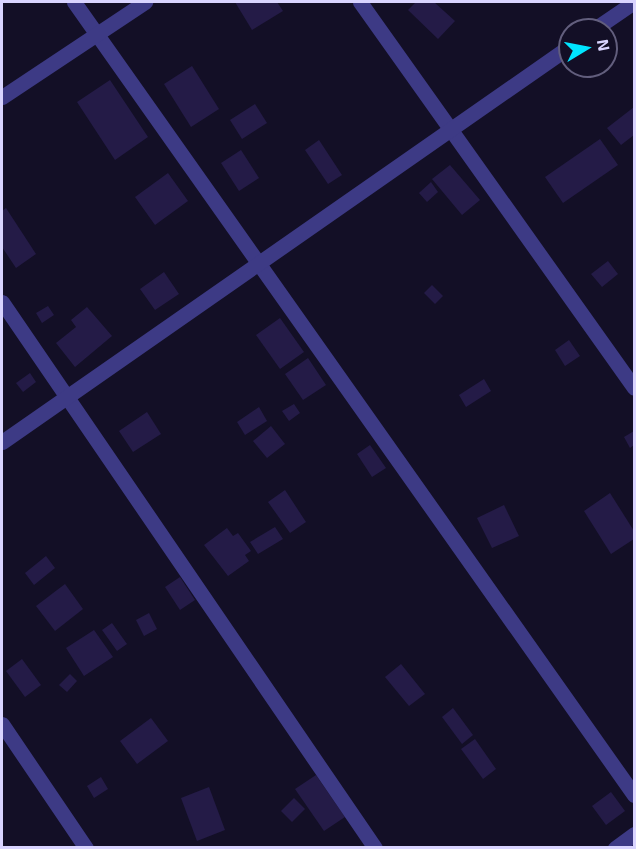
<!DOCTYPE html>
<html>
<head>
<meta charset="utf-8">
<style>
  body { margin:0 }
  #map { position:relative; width:636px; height:849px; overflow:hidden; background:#130f26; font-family:"Exo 2",sans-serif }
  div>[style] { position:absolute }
  .building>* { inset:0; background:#241b47 }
  .minor>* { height:15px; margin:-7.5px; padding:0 7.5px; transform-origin:7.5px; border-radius:7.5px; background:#3d3a85 }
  span { translate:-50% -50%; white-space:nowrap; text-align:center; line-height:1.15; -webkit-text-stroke:6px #130f26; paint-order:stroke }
  .frame { position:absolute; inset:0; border:3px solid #d9d4ff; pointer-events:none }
  .north { position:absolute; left:558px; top:18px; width:60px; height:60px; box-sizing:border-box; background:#130f26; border:2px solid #625e7d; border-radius:50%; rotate:80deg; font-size:16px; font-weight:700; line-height:24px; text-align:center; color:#d9d4ff }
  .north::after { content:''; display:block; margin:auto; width:21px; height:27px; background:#00e5ff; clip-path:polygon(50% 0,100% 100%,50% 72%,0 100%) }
</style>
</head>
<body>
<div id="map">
  <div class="building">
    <i style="clip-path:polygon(235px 2px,277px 2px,283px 11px,252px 30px)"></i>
    <i style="clip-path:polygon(416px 2px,434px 2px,455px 21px,438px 39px,408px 10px)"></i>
    <i style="clip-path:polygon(192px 66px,219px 109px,191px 127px,164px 84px)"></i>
    <i style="clip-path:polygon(110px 80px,148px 137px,115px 160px,77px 102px)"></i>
    <i style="clip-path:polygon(255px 104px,267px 123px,242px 139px,230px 120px)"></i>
    <i style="clip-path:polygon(634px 107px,634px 135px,621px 145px,607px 128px)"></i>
    <i style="clip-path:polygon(600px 139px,618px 165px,563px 203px,545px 177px)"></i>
    <i style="clip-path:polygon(319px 140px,342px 175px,328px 184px,305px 150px)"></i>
    <i style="clip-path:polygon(241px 150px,259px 178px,239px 191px,221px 163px)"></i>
    <i style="clip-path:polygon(450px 165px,480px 200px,462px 215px,432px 179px)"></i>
    <i style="clip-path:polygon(168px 173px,188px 201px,155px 225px,135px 197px)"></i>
    <i style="clip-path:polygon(431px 182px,438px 192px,427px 202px,419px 193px)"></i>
    <i style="clip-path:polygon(6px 208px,36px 254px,16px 268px,2px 247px,2px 211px)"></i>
    <i style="clip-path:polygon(608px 261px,618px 274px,602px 287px,591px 274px)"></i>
    <i style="clip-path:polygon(164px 272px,179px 294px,155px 310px,140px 289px)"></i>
    <i style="clip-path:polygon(432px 285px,443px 296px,435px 304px,424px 293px)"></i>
    <i style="clip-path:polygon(48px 306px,54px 315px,42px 323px,36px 313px)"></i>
    <i style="clip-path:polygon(87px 307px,112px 336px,75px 367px,56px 343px,76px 327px,71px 320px)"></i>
    <i style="clip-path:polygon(280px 318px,304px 352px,280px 369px,256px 335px)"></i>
    <i style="clip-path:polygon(569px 340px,580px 356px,565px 366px,555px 350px)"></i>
    <i style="clip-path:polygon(308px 358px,326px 385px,303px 400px,285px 374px)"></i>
    <i style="clip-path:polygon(30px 373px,36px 382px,23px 392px,16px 383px)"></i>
    <i style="clip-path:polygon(484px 379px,491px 391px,466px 407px,459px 395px)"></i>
    <i style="clip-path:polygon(294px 404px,300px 413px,289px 421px,282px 411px)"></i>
    <i style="clip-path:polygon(259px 407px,267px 421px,245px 435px,237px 422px)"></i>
    <i style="clip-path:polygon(147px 412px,161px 434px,133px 452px,119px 431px)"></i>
    <i style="clip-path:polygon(271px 426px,285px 444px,267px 458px,253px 441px)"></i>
    <i style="clip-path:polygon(634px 431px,634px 445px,630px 448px,624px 437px)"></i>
    <i style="clip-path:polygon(370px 445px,386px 468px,372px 477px,357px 454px)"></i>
    <i style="clip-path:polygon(285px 490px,306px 522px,290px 533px,268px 502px)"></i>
    <i style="clip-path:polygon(610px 493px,634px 531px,634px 539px,611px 554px,584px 511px)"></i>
    <i style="clip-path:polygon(504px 505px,519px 536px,492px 548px,477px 518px)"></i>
    <i style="clip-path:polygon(275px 527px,283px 539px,258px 554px,250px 542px)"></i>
    <i style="clip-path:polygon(227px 528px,233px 536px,238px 533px,251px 551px,245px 555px,249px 561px,228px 576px,204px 545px)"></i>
    <i style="clip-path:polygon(46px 556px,55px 568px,34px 585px,25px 573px)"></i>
    <i style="clip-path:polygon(180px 577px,195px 600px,180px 610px,165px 587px)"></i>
    <i style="clip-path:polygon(65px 584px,83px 609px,55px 631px,36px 606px)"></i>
    <i style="clip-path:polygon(149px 613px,157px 629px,144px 636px,136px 620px)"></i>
    <i style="clip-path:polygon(112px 623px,127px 644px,117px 651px,102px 630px)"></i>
    <i style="clip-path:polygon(94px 630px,113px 657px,84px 676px,66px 648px)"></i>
    <i style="clip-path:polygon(22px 659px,41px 685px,25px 697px,6px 671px)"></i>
    <i style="clip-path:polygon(401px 664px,425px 694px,409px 706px,385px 677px)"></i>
    <i style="clip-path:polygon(70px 674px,77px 681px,67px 692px,59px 685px)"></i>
    <i style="clip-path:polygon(453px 708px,473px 735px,462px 744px,442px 717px)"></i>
    <i style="clip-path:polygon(151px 718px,168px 741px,137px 764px,120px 741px)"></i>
    <i style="clip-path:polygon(475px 739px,496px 769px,483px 779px,461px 749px)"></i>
    <i style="clip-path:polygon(316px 775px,345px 817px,324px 831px,295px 789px)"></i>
    <i style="clip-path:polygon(101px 777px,108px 789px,94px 798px,87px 786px)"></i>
    <i style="clip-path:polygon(209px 787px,225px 830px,197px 841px,181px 798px)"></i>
    <i style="clip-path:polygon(611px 792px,625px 811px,606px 825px,592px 806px)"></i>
    <i style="clip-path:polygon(294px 798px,305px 809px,292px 822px,281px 811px)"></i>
  </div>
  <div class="minor">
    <i style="left:74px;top:2px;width:971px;rotate:54.77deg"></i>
    <i style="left:360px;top:2px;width:473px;rotate:54.6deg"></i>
    <i style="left:593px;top:30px;width:50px;rotate:-34.3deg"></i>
    <i style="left:2px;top:97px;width:172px;rotate:-33.6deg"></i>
    <i style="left:2px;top:302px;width:661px;rotate:55.66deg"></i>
    <i style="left:2px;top:442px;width:692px;rotate:-34.88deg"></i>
    <i style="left:2px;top:724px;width:150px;rotate:55.9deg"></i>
    <i style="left:615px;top:848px;width:24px;rotate:-36deg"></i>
  </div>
  <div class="frame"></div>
  <div class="north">N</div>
</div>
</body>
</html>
